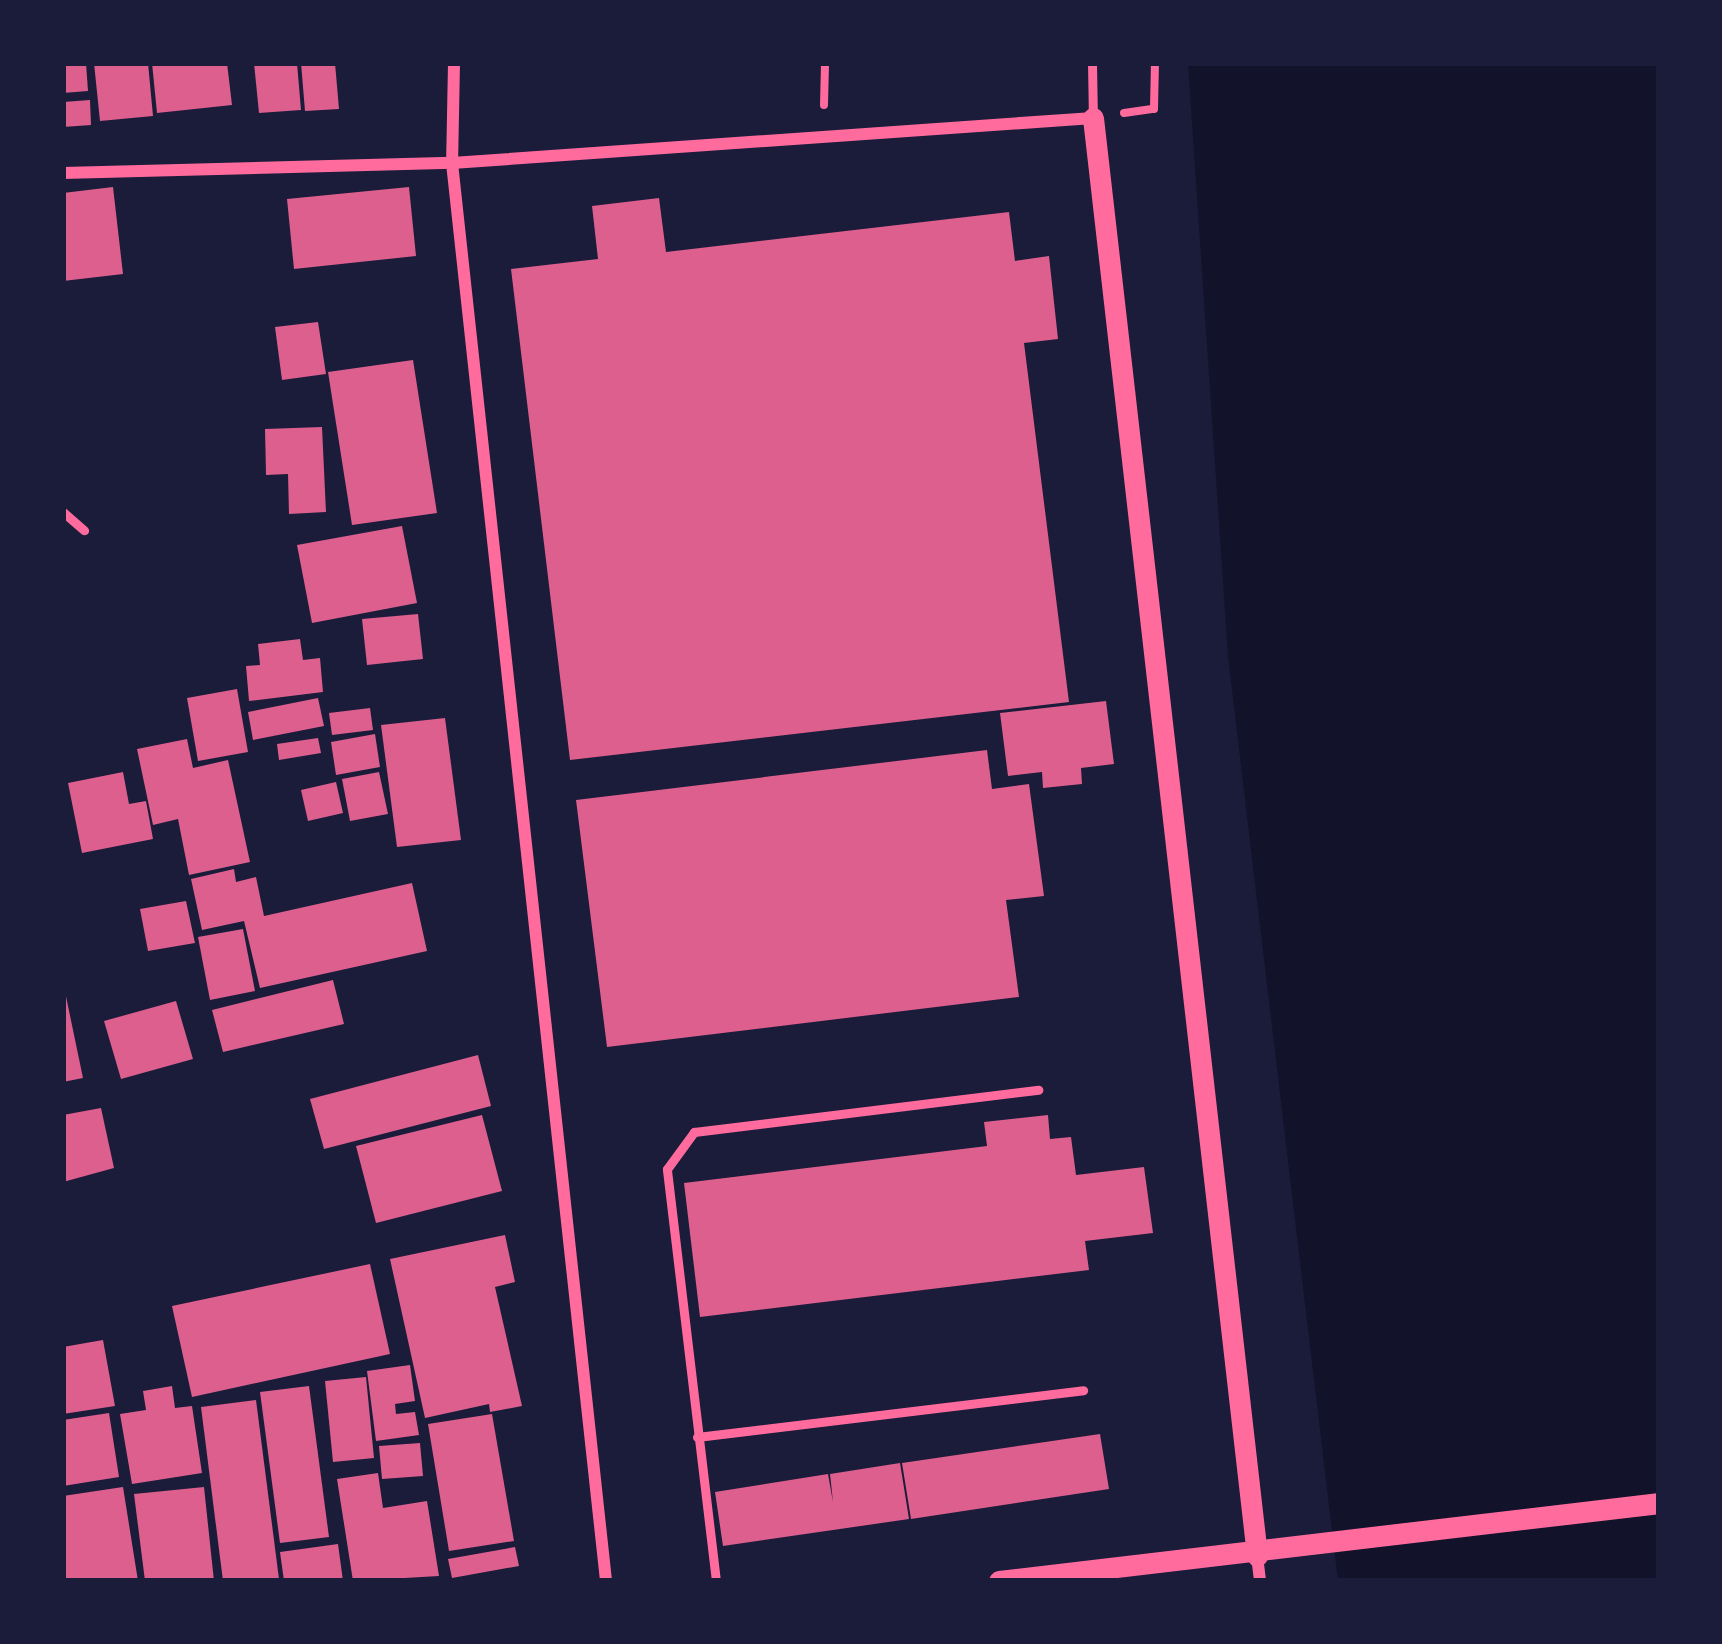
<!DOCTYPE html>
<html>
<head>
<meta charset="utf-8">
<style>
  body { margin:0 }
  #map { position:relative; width:1722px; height:1644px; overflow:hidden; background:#1b1b3a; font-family:"PT Sans Narrow",sans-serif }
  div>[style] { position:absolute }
  .water>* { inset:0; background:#12122b }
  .building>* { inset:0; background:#dd5f8e }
  .path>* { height:8px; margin:-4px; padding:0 4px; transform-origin:4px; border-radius:4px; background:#ff6b9d }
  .service>* { height:9px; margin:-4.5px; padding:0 4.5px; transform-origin:4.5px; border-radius:4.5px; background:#ff6b9d }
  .minor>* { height:12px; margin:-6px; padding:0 6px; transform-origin:6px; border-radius:6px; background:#ff6b9d }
  .tertiary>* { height:21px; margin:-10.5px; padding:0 10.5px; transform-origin:10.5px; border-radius:10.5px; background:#ff6b9d }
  span { translate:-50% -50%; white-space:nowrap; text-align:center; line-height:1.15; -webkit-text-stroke:9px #1b1b3a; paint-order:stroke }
  .frame { position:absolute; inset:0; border:66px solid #1b1b3a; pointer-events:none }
</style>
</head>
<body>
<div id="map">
  <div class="water">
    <i style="clip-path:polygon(1188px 63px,1659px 63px,1659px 1581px,1338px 1581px,1228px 656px)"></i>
  </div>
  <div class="building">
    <i style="clip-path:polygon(63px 63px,86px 63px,88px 91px,63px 93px)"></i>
    <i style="clip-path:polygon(94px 63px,148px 63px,153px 116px,100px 121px)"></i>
    <i style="clip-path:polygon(152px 63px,227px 63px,232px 105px,157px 113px)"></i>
    <i style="clip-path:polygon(254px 63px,297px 63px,301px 110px,259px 113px)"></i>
    <i style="clip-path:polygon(301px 63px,335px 63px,339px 109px,305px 111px)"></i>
    <i style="clip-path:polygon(90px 100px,91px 125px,63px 127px,63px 102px)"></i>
    <i style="clip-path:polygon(113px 187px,123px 274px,63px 281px,63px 193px)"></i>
    <i style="clip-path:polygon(409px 187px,416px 256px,294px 269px,287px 199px)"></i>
    <i style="clip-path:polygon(659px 198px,666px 252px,1009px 212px,1015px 261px,1049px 256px,1058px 339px,1024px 343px,1069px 702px,570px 760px,511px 269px,598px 259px,592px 206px)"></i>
    <i style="clip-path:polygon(318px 322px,326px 374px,282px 380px,275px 327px)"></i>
    <i style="clip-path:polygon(413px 360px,437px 513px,352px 525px,328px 372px)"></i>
    <i style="clip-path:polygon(322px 427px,326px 512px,289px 514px,288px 474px,266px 475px,265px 429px)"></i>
    <i style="clip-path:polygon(402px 526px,417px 603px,312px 623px,297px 545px)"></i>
    <i style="clip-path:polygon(418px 614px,423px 659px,367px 665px,362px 619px)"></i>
    <i style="clip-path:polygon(300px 639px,303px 660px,320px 658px,323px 692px,249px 701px,246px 666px,260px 665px,258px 644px)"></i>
    <i style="clip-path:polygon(237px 689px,248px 752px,198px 761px,187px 698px)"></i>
    <i style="clip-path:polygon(318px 698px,324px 726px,253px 740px,248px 712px)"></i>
    <i style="clip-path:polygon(1106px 701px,1114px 764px,1081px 768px,1082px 784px,1043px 788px,1042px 772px,1008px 776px,1000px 713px)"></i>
    <i style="clip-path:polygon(370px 708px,373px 730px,332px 735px,329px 713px)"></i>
    <i style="clip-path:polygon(445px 718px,461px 840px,397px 847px,381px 725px)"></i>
    <i style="clip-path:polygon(375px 734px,380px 767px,336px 775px,331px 742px)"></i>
    <i style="clip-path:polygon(318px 738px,321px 753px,279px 760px,277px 744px)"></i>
    <i style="clip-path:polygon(187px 739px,193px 768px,228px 760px,250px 862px,189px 875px,178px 819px,153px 825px,137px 749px)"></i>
    <i style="clip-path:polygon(987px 750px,992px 789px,1029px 784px,1044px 896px,1006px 900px,1019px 997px,607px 1047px,576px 800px)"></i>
    <i style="clip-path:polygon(123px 772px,129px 804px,146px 801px,153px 839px,82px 853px,68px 783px)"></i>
    <i style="clip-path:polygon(379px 772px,388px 814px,350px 821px,342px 779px)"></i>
    <i style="clip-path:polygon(336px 782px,343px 813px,308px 821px,301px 790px)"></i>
    <i style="clip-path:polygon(234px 869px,236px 882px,256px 877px,264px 916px,412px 883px,427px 951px,260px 988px,244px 921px,202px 930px,191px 879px)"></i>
    <i style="clip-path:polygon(186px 901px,195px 943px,148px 951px,140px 909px)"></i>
    <i style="clip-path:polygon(243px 929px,255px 991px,210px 1000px,198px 937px)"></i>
    <i style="clip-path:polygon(333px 980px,344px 1024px,223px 1052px,212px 1010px)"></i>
    <i style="clip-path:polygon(63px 982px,83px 1078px,63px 1082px)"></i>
    <i style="clip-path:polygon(176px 1001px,193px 1059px,121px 1079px,104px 1021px)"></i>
    <i style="clip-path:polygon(478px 1055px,491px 1106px,324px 1149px,310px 1099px)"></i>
    <i style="clip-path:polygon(101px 1108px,114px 1168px,63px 1182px,63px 1115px)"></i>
    <i style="clip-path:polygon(482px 1115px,502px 1191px,376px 1223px,356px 1146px)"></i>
    <i style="clip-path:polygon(1048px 1115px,1050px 1139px,1071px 1137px,1076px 1175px,1144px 1167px,1153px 1233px,1085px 1241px,1089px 1270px,700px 1317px,684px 1183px,987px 1146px,984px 1122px)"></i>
    <i style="clip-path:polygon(505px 1235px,515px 1282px,495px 1287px,522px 1406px,490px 1412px,489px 1404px,425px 1418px,390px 1259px)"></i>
    <i style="clip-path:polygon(370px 1264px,390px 1354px,192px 1397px,172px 1306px)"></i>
    <i style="clip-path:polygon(103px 1340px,115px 1406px,63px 1414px,63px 1347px)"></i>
    <i style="clip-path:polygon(410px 1365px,415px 1401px,395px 1404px,396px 1414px,415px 1412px,419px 1435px,376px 1441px,367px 1371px)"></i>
    <i style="clip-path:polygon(366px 1377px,374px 1458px,333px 1462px,325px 1381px)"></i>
    <i style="clip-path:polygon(172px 1386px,175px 1408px,192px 1406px,202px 1473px,132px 1484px,120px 1414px,146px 1410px,143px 1391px)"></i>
    <i style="clip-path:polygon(309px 1386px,329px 1537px,280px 1543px,260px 1392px)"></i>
    <i style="clip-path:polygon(256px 1400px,279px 1579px,223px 1581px,201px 1407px)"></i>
    <i style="clip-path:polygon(109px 1413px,119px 1477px,63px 1486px,63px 1420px)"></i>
    <i style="clip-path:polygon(492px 1414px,514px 1541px,449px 1551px,428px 1424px)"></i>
    <i style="clip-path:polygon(1100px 1434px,1109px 1489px,911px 1519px,902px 1463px)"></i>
    <i style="clip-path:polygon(420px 1443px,423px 1476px,382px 1479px,379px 1446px)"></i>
    <i style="clip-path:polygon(900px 1463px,909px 1519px,723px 1546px,715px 1492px,828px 1474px,833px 1502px,830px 1474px)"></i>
    <i style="clip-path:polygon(378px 1473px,383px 1508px,427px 1501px,439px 1576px,353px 1581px,337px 1479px)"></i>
    <i style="clip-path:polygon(123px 1487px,138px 1581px,63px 1581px,63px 1496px)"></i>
    <i style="clip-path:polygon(204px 1487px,214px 1581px,145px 1581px,134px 1494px)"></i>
    <i style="clip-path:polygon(338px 1544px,343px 1581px,284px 1581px,280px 1552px)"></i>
    <i style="clip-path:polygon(515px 1547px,519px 1566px,452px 1578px,448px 1559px)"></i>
  </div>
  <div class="path">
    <i style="left:824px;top:105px;width:42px;rotate:-88.6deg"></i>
    <i style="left:1124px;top:113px;width:30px;rotate:-8deg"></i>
    <i style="left:1154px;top:109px;width:46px;rotate:-88.8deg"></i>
  </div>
  <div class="service">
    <i style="left:1092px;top:63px;width:55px;rotate:89deg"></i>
    <i style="left:63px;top:512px;width:28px;rotate:41deg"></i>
    <i style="left:697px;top:1437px;width:389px;rotate:-6.9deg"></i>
    <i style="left:716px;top:1581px;width:415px;rotate:-96.8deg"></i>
    <i style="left:667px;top:1169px;width:46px;rotate:-53.9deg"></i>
    <i style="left:694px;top:1132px;width:347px;rotate:-7deg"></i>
  </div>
  <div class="minor">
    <i style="left:454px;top:63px;width:100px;rotate:91.1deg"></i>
    <i style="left:452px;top:163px;width:1426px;rotate:83.8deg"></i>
    <i style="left:63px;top:173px;width:389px;rotate:-1.5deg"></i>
    <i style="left:452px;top:163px;width:643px;rotate:-4.02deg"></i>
    <i style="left:1257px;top:1556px;width:25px;rotate:83deg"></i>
  </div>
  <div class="tertiary">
    <i style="left:1093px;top:118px;width:1447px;rotate:83.49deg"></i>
    <i style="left:999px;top:1581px;width:665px;rotate:-6.74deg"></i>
  </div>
  <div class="frame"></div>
</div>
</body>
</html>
